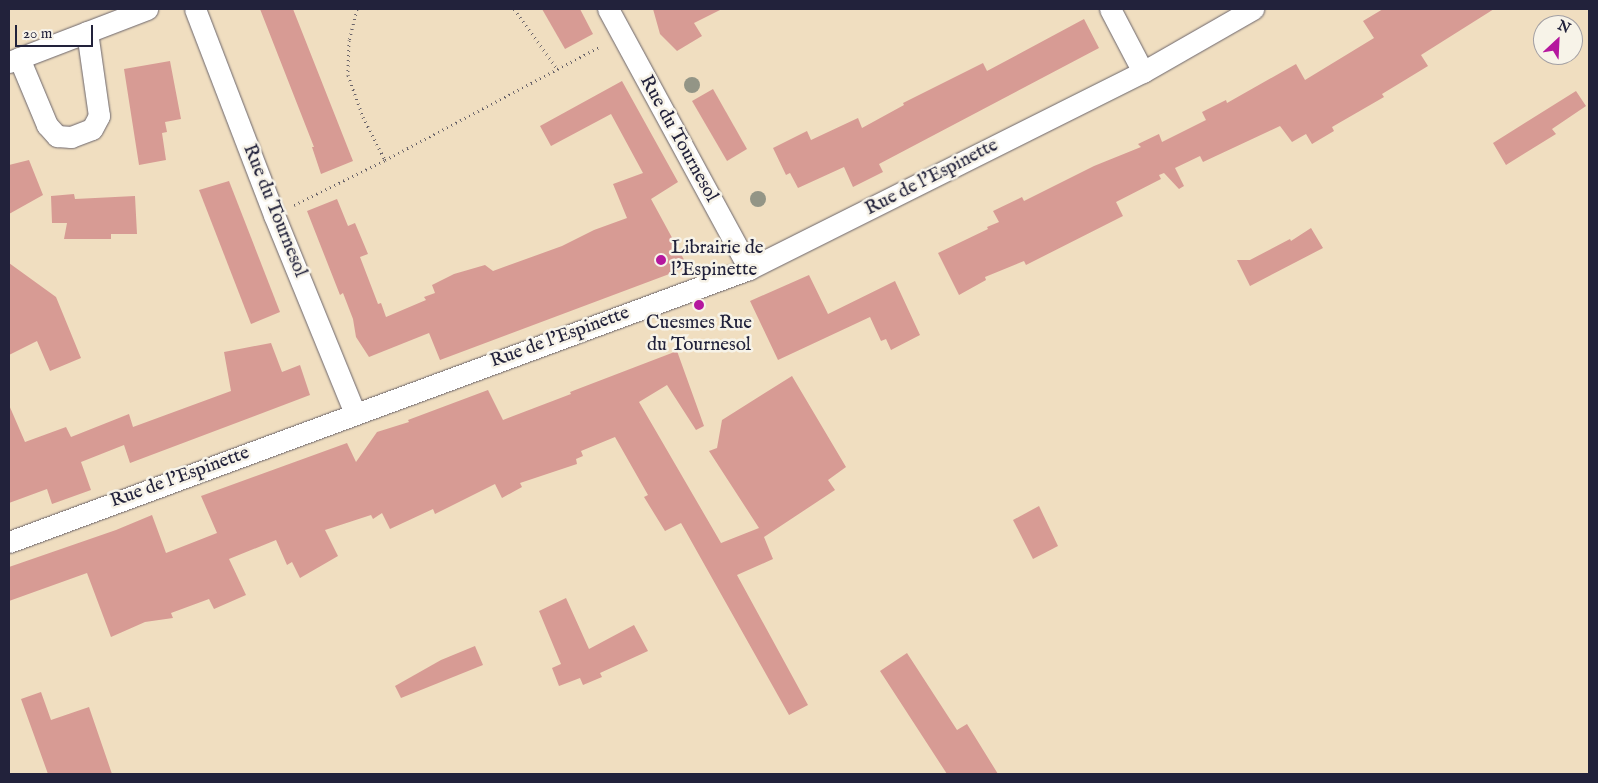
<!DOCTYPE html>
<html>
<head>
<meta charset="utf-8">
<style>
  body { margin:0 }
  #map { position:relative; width:1598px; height:783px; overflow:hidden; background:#f0dec0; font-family:"IM FELL English",serif }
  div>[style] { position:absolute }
  .building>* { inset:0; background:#d79b94 }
  .path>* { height:3px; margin-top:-1.5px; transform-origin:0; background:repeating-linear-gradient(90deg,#6a646a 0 1px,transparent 0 5px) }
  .roads { filter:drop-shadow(0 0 1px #6a646a) drop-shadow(0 0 1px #6a646a) }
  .street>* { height:21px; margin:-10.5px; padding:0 10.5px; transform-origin:10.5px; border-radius:10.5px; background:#fff }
  .trees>* { width:16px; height:16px; margin:-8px; border-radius:50%; background:#939586 }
  .dots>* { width:14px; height:14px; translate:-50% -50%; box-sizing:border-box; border:2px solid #f7f3e8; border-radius:50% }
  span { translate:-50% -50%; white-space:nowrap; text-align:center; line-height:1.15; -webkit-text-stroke:5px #f7f3e8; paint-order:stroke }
  .street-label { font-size:19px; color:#22223b }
  .poi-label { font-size:19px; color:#22223b }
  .left { translate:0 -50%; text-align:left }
  .frame { position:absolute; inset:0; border:10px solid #22223b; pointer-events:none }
  .north { position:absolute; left:1533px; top:15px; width:50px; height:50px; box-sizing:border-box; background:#f7f3e8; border:1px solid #a29fa3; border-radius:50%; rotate:25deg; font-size:14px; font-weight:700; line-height:20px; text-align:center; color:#22223b }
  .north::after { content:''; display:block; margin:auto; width:18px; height:22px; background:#b5179e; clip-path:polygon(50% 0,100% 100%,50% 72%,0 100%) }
  .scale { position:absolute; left:15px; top:25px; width:78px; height:22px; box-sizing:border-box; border:2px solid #22223b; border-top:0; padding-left:6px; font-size:15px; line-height:18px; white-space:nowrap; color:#22223b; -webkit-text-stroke:4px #f7f3e8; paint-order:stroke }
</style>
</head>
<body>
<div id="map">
  <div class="building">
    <i style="clip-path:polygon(260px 9px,293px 9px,353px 161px,321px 174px,312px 147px,314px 147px)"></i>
    <i style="clip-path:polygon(542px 9px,580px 9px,593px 34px,565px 49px)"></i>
    <i style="clip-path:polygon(653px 9px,722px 9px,694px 23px,702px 36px,677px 51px,660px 34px)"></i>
    <i style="clip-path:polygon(1383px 9px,1494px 9px,1421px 55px,1428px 66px,1382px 94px,1384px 97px,1332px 127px,1334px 131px,1312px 144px,1306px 134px,1292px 142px,1280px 126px,1203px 162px,1200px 156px,1175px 168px,1184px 186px,1179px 189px,1164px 173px,1159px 175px,1161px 179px,1116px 202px,1123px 216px,1026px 265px,1024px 261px,985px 277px,986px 280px,959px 295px,938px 253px,988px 229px,987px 227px,999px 222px,993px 211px,1022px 197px,1024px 201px,1094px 166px,1141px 147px,1138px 144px,1159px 134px,1162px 142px,1206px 120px,1202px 112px,1226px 100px,1227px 103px,1296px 64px,1305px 80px,1374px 38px,1363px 21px)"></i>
    <i style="clip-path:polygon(1084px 19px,1099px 48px,879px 164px,883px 172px,853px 187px,844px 167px,798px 188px,790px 173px,786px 175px,773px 148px,807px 131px,811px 140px,858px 118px,862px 128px,904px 105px,903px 103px,983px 63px,987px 71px)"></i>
    <i style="clip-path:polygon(170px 61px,181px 119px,165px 122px,167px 132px,162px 133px,166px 160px,139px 165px,124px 69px)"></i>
    <i style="clip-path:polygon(622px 81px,678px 182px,651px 199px,688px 267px,440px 360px,429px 333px,369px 357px,356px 337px,353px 319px,343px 293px,340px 295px,307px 211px,337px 199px,348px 226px,355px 223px,368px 254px,360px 257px,378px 304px,381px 303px,386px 317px,426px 300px,424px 297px,435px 293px,432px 285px,454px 274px,485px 265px,493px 271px,562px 246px,594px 230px,627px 218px,613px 184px,643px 173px,611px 114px,551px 146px,540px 126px)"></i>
    <i style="clip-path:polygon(713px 89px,747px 149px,727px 161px,692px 101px)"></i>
    <i style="clip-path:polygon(1576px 91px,1586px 106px,1552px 129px,1556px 134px,1506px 165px,1493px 143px)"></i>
    <i style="clip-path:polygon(29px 160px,43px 195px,9px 214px,9px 165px)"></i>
    <i style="clip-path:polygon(229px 181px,280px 312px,251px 324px,199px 190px)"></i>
    <i style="clip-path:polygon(74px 194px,75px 199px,135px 196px,137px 234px,111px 234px,111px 239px,64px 239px,67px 223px,52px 223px,51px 196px)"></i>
    <i style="clip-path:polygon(1311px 228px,1323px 248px,1250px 286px,1237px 260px,1250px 260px,1290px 239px,1291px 241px)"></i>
    <i style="clip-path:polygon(9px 263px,56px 297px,81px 358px,50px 371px,37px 341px,9px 355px)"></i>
    <i style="clip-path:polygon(809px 275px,828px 314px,895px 281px,920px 335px,891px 350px,886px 339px,881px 341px,870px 317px,778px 360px,750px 301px)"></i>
    <i style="clip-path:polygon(271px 343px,282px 372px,300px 365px,310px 395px,130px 463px,124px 445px,81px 462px,91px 490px,52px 504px,47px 489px,9px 503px,9px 405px,25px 442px,66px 427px,71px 437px,129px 414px,133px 427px,231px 391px,224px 352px)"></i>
    <i style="clip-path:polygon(677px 351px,704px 426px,696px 430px,667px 385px,639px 402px,721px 543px,759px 528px,709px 451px,717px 448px,722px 420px,792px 376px,846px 467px,828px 480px,835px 490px,764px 537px,773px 559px,737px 575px,808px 705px,789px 715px,681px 523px,665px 531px,644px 497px,648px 495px,615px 437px,581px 451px,583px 456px,576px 459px,577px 464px,520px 483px,522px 487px,502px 498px,495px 484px,435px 514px,433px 509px,390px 529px,382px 513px,373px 519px,371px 515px,325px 530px,338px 556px,300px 578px,292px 562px,287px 565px,276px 540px,229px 559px,246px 595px,214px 609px,209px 599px,171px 613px,173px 618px,145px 622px,111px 637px,87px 573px,9px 601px,9px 567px,116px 530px,152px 515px,166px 553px,217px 533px,201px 496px,347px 443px,356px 462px,377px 432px,409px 422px,408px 420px,488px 390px,503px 420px,571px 394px,570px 392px)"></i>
    <i style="clip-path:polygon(1039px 506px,1058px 546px,1033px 559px,1013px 520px)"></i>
    <i style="clip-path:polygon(566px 598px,589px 649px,634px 625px,648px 651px,600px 673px,602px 677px,583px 685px,580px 678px,559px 686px,552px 668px,561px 664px,539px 611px)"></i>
    <i style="clip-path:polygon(475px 646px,483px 665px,401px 698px,395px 686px,441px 660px)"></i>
    <i style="clip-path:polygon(907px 653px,957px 730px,967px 724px,998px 774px,947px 774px,880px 671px)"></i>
    <i style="clip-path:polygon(41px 692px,51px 720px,89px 707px,112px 774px,48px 774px,21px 699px)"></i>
  </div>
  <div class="path">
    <i style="left:357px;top:9px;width:32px;rotate:104deg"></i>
    <i style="left:349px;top:40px;width:35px;rotate:92deg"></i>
    <i style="left:348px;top:75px;width:45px;rotate:70.3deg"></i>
    <i style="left:363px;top:117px;width:48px;rotate:62.9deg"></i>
    <i style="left:514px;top:9px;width:72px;rotate:54.1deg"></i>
    <i style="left:294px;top:205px;width:102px;rotate:-26.3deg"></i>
    <i style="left:385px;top:160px;width:244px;rotate:-27.8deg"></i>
  </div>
  <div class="roads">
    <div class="street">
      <i style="left:195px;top:9px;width:221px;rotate:69deg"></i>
      <i style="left:274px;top:215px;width:214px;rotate:67.8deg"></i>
      <i style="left:608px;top:9px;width:296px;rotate:61.5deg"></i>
      <i style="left:1110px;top:9px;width:71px;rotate:62.4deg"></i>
      <i style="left:19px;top:58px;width:73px;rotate:67.3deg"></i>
      <i style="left:47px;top:125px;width:15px;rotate:48deg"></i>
      <i style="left:57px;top:136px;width:14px;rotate:4deg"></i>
      <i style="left:71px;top:137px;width:22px;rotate:-21deg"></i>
      <i style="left:92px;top:129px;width:15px;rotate:-62deg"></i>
      <i style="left:99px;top:116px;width:85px;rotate:-98.1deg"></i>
      <i style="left:9px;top:62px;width:148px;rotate:-21deg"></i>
      <i style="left:9px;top:542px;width:789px;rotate:-20.25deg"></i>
      <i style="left:749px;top:269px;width:441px;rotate:-26.6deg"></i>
      <i style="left:1143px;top:72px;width:127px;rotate:-29.8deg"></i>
    </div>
  </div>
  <div class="trees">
    <i style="left:692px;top:85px"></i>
    <i style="left:758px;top:199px"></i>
  </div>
  <div class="dots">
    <i style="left:661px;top:260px;background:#b5179e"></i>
    <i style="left:699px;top:305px;background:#b5179e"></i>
  </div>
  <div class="street-label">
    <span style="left:678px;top:139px;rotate:61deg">Rue du Tournesol</span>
    <span style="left:932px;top:178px;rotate:-27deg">Rue de l'Espinette</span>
    <span style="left:274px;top:211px;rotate:68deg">Rue du Tournesol</span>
    <span style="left:560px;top:338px;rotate:-20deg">Rue de l'Espinette</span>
    <span style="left:180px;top:478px;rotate:-20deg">Rue de l'Espinette</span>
  </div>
  <div class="poi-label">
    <span class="left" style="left:671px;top:260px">Librairie de<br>l'Espinette</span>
    <span style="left:699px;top:335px">Cuesmes Rue<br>du Tournesol</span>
  </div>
  <div class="frame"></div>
  <div class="north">N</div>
  <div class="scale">20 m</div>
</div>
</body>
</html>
